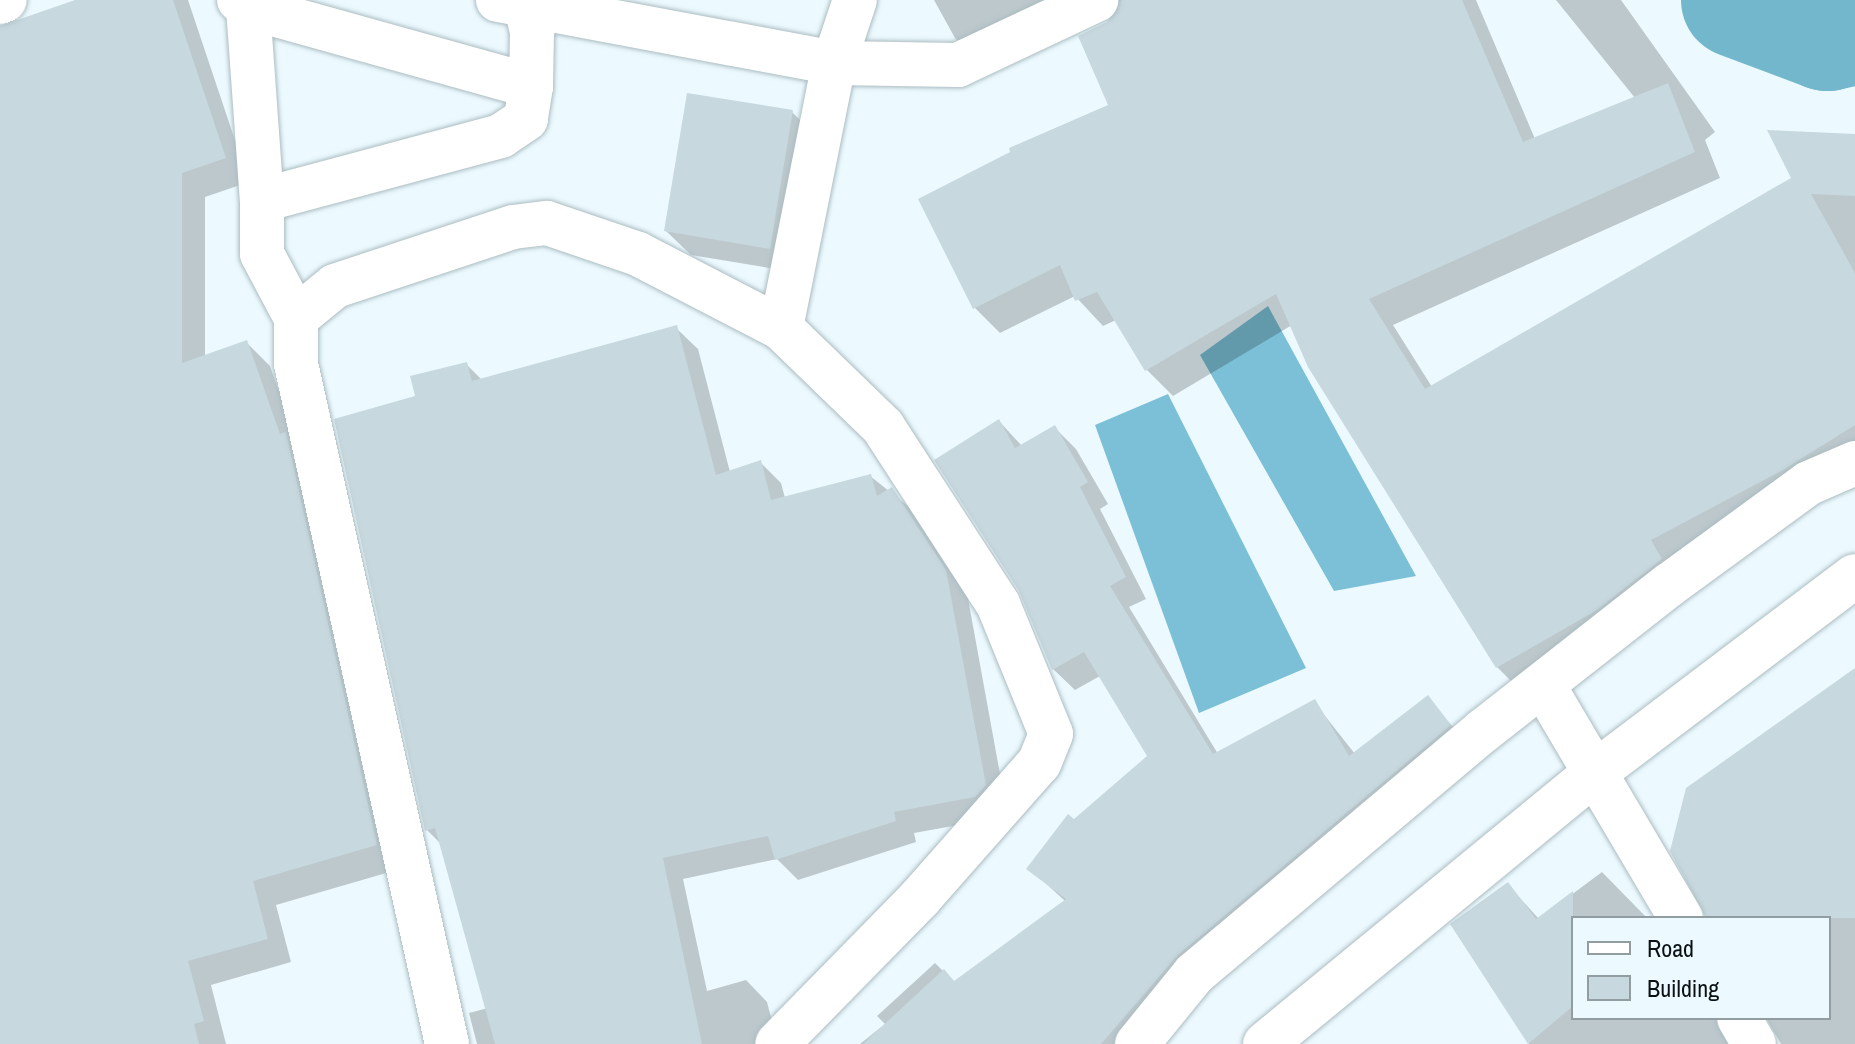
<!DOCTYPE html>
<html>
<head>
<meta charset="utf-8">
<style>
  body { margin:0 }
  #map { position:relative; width:1855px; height:1044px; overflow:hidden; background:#ecfaff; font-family:"Archivo Narrow",sans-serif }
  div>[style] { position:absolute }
  .forest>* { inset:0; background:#7bc0d6 }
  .shadow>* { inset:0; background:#0003 }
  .river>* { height:116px; margin:-58px; padding:0 58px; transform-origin:58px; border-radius:58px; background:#72b7cc }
  .building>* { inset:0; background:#c7d8de }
  .roads { filter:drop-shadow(0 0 2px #abbcc1) drop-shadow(0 0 2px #abbcc1) }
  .minor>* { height:44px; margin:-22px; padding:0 22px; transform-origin:22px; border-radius:22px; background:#fff }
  span { translate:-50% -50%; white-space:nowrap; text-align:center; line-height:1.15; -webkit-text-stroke:6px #ecfaff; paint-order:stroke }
  .legend { position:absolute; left:1571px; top:916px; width:260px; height:104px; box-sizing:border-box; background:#ecfaff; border:2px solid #929da1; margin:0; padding:10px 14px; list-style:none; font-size:24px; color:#0b1113 }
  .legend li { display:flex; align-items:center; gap:16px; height:40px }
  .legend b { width:40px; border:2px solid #929da1 }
</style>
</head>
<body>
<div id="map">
  <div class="forest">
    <i style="clip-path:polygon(1268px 306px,1416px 576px,1334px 591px,1200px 355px)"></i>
    <i style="clip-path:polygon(1168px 394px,1306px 668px,1199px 713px,1095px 425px)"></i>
  </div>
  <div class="shadow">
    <i style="clip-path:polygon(81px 0,188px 0,249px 182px,205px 197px,205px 356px,246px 342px,270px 366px,300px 450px,400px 869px,276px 905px,291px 962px,211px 985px,226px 1044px,0 1044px,0 28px)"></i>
    <i style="clip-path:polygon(934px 0,1476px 0,1535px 139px,1635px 98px,1556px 0,1621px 0,1715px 132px,1705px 140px,1720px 178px,1393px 325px,1432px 387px,1794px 178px,1855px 137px,1855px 466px,1523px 693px,1497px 667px,1292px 325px,1173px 396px,1147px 370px,1116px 320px,1103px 326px,1075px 296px,1000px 333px,975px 308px,1111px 106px,1119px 3px,981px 64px,955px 38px)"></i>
    <i style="clip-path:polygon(792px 112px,817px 137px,794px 272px,691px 255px,666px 231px)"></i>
    <i style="clip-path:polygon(676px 328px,698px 349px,730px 472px,760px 462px,781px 483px,785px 498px,870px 476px,913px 510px,967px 593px,1006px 807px,997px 818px,914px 833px,916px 842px,798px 880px,777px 859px,683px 879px,707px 991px,746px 980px,767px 1002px,778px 1044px,477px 1044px,469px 1013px,488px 1008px,442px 845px,427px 830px,418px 397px,466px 364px,483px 381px)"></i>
    <i style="clip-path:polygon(999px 421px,1022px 446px,1055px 428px,1076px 449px,1108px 504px,1100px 509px,1146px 599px,1129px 607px,1218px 754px,1314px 702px,1355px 754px,1427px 698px,1471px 747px,1139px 1044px,860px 1044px,885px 1024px,877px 1016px,935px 963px,955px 983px,1065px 901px,1029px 868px,1150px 756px,1100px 676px,1075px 690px,1053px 669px)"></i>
    <i style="clip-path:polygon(1855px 673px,1855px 1044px,1781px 1044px,1766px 1018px,1829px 1018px,1829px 918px,1708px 918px)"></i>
    <i style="clip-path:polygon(1602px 872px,1647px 918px,1573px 918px,1573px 1018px,1761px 1018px,1741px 1044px,1529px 1044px,1453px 925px,1508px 885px,1539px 919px)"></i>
  </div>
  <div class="river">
    <i style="left:1739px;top:0;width:94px;rotate:20.6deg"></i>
    <i style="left:1827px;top:33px;width:29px;rotate:-12deg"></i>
  </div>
  <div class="building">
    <i style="clip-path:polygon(75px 0,173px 0,226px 158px,182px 173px,182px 363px,247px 340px,280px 434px,286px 432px,377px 845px,253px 881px,268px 939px,188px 961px,204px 1021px,194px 1024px,199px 1044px,0 1044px,0 26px)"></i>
    <i style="clip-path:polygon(1121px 0,1462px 0,1523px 142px,1668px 83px,1695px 152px,1369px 299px,1425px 389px,1791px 178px,1767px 130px,1855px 134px,1855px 196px,1811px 194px,1855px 273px,1855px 425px,1783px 470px,1651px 540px,1662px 559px,1597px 610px,1496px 668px,1308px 367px,1276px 294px,1145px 371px,1097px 292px,1075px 301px,1060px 265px,973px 309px,918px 199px,1010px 152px,1009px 148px,1108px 105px,1078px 36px,1107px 22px)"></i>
    <i style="clip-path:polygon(687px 93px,793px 110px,770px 249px,664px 231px)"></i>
    <i style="clip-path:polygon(677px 325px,716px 475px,761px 460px,771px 500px,871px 474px,877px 496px,892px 487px,946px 570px,986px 785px,975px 797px,894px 812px,896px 821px,775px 860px,768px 836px,663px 858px,702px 1044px,495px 1044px,435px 828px,425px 831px,334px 419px,415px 396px,410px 376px,467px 362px,472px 381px)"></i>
    <i style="clip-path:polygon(999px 419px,1015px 448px,1055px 425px,1088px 482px,1080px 487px,1126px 577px,1110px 586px,1213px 754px,1315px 699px,1349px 756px,1428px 695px,1451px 725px,1178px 955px,1101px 1044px,863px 1044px,944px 969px,954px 981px,1066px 899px,1026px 869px,1068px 814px,1074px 819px,1147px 756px,1084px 652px,1052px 670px,1019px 591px,934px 460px)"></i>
    <i style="clip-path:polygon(1855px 668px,1855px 918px,1706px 918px,1670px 851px,1686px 788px)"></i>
    <i style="clip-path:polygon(1508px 882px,1536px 919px,1573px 891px,1573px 1006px,1528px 1044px,1450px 924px)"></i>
  </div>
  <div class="roads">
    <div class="minor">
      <i style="left:239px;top:0;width:11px;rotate:38deg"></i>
      <i style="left:248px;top:7px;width:194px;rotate:85.9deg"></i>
      <i style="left:498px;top:0;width:342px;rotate:10.6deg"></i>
      <i style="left:834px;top:63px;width:124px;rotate:0.9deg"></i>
      <i style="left:958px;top:65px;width:153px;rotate:-25.2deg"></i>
      <i style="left:0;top:2px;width:5px;rotate:-22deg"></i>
      <i style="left:526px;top:6px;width:28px;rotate:77deg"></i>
      <i style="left:532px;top:33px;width:53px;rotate:91.1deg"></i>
      <i style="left:248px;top:7px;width:294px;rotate:15.6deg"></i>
      <i style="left:531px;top:86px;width:33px;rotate:99deg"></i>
      <i style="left:526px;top:119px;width:30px;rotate:146deg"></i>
      <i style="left:501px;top:136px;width:247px;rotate:165deg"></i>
      <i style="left:262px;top:200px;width:54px;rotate:90deg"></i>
      <i style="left:262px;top:254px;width:72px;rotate:62deg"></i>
      <i style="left:296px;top:318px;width:46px;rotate:90deg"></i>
      <i style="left:296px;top:364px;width:697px;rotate:77.48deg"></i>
      <i style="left:296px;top:318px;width:50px;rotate:-39.4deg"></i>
      <i style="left:335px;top:286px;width:188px;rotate:-18.3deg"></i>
      <i style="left:513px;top:227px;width:34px;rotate:-7deg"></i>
      <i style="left:547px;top:223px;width:96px;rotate:18.8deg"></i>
      <i style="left:638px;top:254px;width:161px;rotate:27.4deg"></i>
      <i style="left:781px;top:328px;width:142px;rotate:44.1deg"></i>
      <i style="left:883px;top:427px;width:211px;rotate:57deg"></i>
      <i style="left:998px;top:604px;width:140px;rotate:67.8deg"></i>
      <i style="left:1051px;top:734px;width:31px;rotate:112deg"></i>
      <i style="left:1039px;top:763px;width:180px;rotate:131.4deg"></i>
      <i style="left:920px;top:898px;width:204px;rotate:134.4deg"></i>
      <i style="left:781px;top:328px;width:270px;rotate:-78.7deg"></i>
      <i style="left:834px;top:63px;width:66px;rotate:-71.6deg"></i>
      <i style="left:1543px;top:685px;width:271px;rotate:59.4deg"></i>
      <i style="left:1739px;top:1018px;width:30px;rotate:60deg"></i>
      <i style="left:1137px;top:1044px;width:90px;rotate:-50.8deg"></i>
      <i style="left:1194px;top:974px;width:379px;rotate:-40.1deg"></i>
      <i style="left:1484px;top:730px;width:235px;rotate:-38.1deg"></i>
      <i style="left:1669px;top:585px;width:173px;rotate:-36.1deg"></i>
      <i style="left:1809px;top:483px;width:50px;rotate:-23.5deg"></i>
      <i style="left:1265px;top:1044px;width:430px;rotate:-39.4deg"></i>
      <i style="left:1597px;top:771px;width:323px;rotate:-37.1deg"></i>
    </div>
  </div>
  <ul class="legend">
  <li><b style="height:10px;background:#fff"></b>Road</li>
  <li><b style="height:22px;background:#c7d8de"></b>Building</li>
  </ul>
</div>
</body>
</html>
